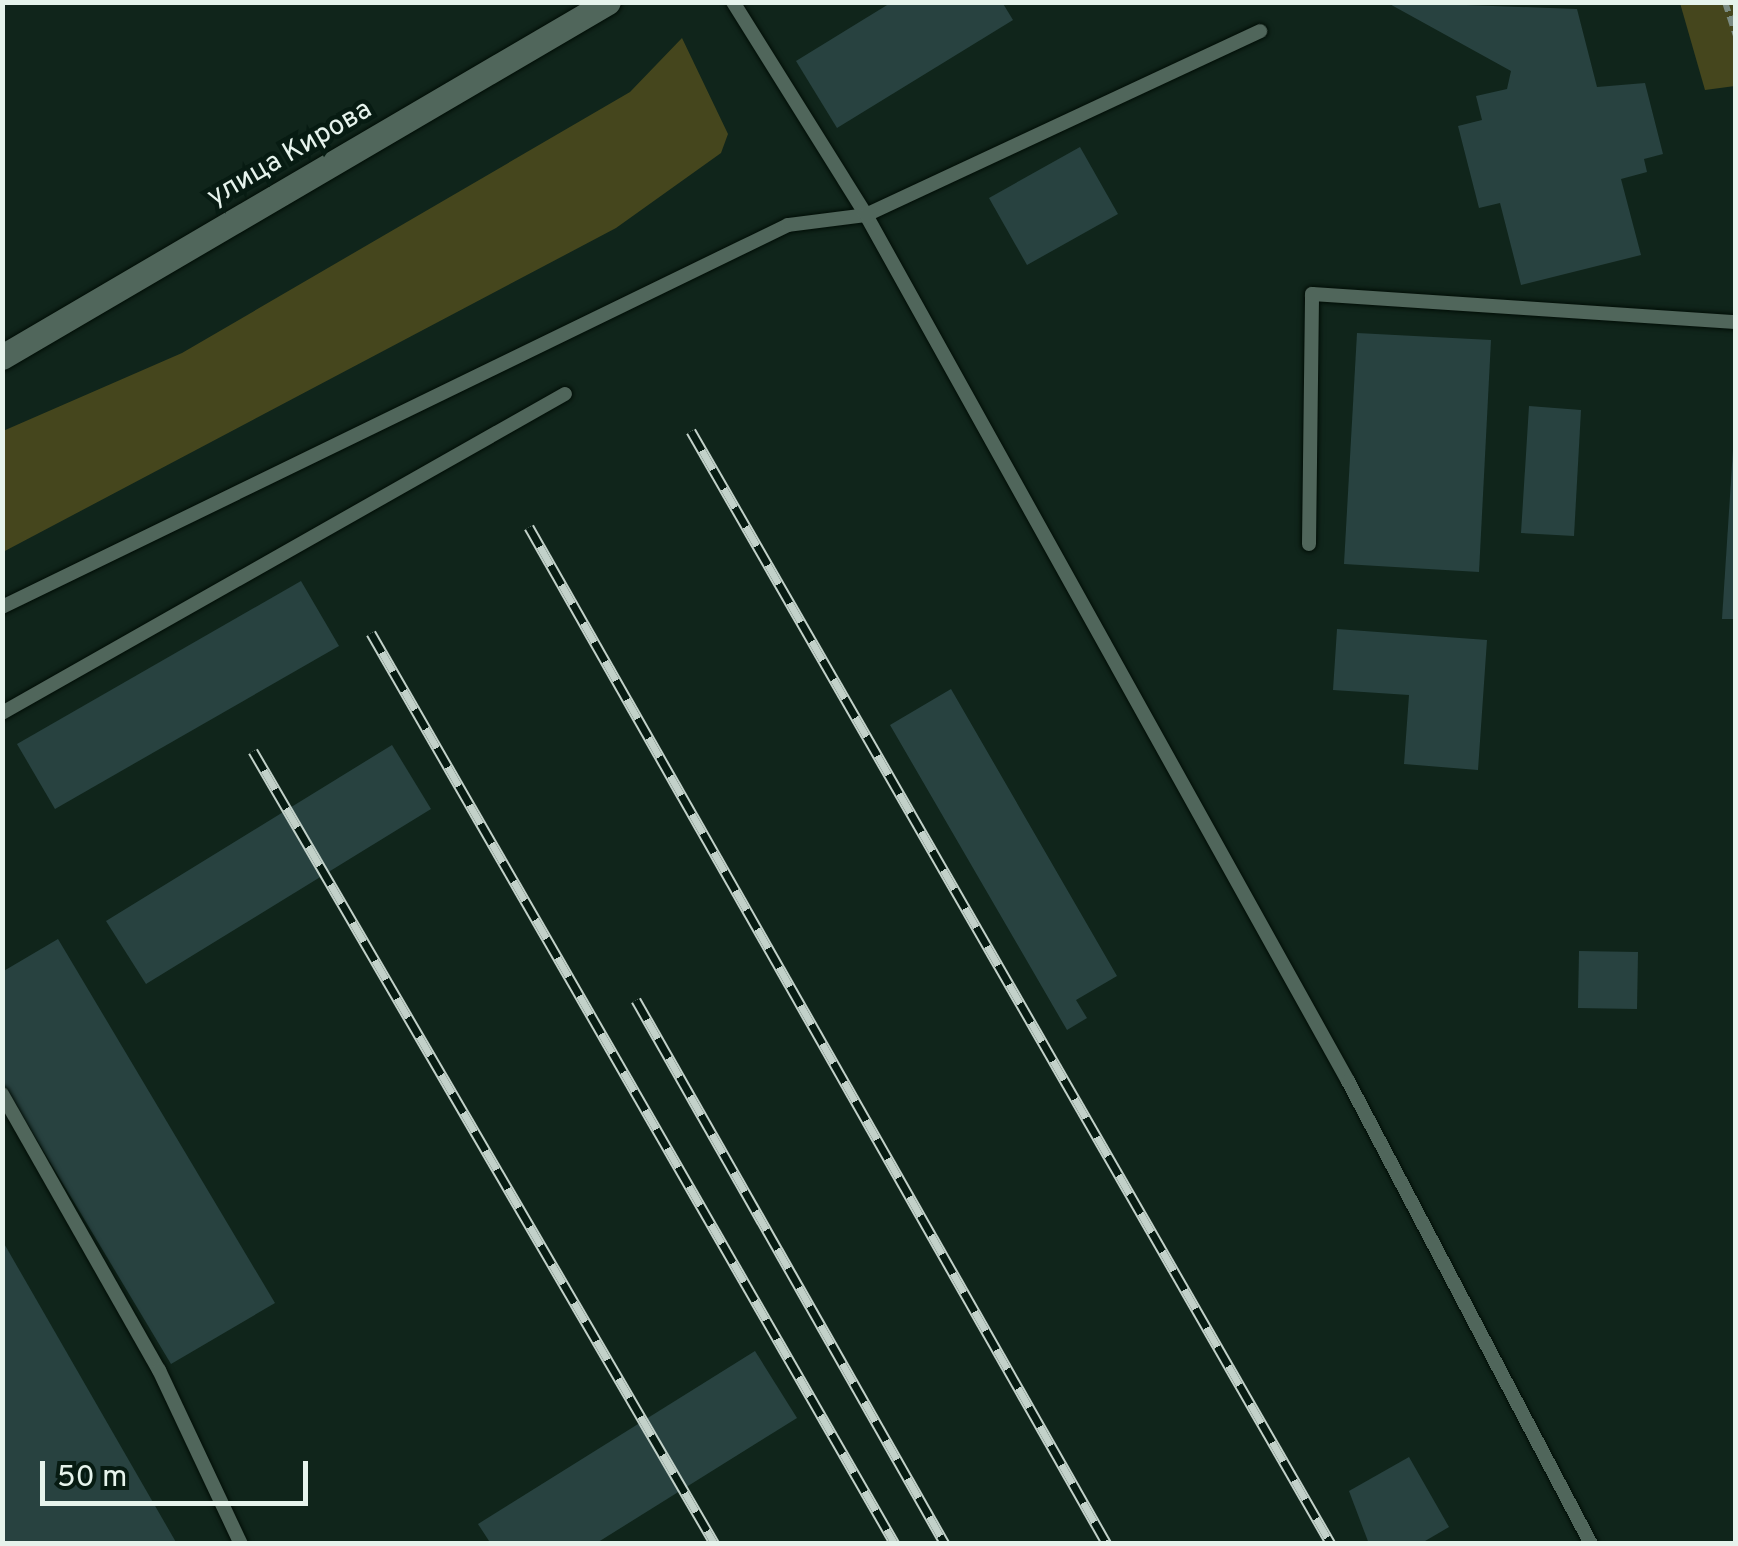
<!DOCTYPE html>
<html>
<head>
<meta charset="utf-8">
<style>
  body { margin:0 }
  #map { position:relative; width:1738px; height:1546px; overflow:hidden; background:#10251b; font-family:Overpass,sans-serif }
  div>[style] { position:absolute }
  .green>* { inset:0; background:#45461d }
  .building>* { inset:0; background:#284240 }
  .path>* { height:6px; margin-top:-3px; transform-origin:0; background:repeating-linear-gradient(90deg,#7a8b82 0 10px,transparent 0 15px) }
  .roads { filter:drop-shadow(0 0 2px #000d06) drop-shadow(0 0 2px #000d06) }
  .lane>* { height:14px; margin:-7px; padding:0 7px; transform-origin:7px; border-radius:7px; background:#50665b }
  .secondary>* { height:25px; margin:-12.5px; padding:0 12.5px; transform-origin:12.5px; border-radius:12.5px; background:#50665b }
  .rail>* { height:11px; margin-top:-5.5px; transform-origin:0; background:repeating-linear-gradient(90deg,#071b12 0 22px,#c2d1c9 0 44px); box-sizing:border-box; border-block:2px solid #c2d1c9 }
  span { translate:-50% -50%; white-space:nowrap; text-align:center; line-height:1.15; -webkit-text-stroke:9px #071b12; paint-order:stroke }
  .street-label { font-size:28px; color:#e6f3ec }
  .frame { position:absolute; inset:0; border:5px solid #e6f3ec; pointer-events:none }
  .scale { position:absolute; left:40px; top:1461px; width:268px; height:45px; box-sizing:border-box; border:5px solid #e6f3ec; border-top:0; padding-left:12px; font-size:30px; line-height:35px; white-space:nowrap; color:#e6f3ec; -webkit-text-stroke:8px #071b12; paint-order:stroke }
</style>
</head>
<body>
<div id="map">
  <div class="green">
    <i style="clip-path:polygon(1680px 3px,1735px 3px,1735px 86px,1705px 90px)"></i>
    <i style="clip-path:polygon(682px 38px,728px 134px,721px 153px,616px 228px,3px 552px,3px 431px,182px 353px,630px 92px)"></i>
  </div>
  <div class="building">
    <i style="clip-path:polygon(892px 2px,1002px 2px,1013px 20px,837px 128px,796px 61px)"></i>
    <i style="clip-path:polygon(1386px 2px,1577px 9px,1597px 87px,1645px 83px,1663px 154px,1644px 159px,1647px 172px,1621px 179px,1641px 255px,1521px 285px,1500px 203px,1479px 208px,1458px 126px,1482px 120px,1476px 96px,1507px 89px,1511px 71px)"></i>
    <i style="clip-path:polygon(1080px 147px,1118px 214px,1027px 265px,989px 198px)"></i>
    <i style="clip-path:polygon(1357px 333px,1491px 340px,1479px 572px,1344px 564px)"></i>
    <i style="clip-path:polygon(1529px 406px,1581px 410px,1574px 536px,1521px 533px)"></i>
    <i style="clip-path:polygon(1733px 450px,1736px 450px,1736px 619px,1722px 619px)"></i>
    <i style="clip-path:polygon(301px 581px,339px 646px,55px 809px,17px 744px)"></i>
    <i style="clip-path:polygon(1337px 629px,1487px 640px,1478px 770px,1404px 764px,1409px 695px,1333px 690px)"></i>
    <i style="clip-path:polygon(951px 689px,1117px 976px,1076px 1000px,1087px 1018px,1067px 1030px,890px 725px)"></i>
    <i style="clip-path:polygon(392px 745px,431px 809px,146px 984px,106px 921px)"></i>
    <i style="clip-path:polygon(58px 939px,275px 1303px,171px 1364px,2px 1082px,2px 972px)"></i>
    <i style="clip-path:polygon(1579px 951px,1638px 952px,1637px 1009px,1578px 1008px)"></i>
    <i style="clip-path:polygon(2px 1240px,177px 1544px,2px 1544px)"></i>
    <i style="clip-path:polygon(755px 1351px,797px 1418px,595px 1544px,491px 1544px,478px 1524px)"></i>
    <i style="clip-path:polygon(1409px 1457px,1449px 1527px,1420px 1544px,1369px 1544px,1349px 1491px)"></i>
  </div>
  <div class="path">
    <i style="left:1725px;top:2px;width:36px;rotate:72deg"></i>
  </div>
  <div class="roads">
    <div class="lane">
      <i style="left:733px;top:2px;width:251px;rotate:58deg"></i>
      <i style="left:866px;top:215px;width:991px;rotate:60.9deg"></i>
      <i style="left:1348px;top:1081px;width:523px;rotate:62.31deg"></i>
      <i style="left:1309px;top:544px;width:250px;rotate:-89.3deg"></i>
      <i style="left:1312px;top:294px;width:425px;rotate:3.8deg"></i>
      <i style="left:2px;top:607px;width:874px;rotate:-25.92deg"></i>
      <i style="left:788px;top:225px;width:79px;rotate:-7.3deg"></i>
      <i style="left:866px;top:215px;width:435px;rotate:-25deg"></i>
      <i style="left:2px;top:713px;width:647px;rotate:-29.54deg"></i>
      <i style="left:2px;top:1094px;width:318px;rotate:60.4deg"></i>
      <i style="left:159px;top:1370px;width:192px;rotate:64.8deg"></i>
    </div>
    <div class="secondary">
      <i style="left:2px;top:357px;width:702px;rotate:-30.36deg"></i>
    </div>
  </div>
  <div class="rail">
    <i style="left:691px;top:431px;width:1284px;rotate:60.1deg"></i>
    <i style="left:529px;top:527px;width:1170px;rotate:60.39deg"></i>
    <i style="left:371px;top:633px;width:1051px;rotate:60.09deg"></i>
    <i style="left:253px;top:751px;width:918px;rotate:59.78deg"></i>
    <i style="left:636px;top:1000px;width:626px;rotate:60.4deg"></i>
  </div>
  <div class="street-label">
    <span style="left:290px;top:154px;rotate:-30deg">улица Кирова</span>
  </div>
  <div class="frame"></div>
  <div class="scale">50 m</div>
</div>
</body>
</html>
